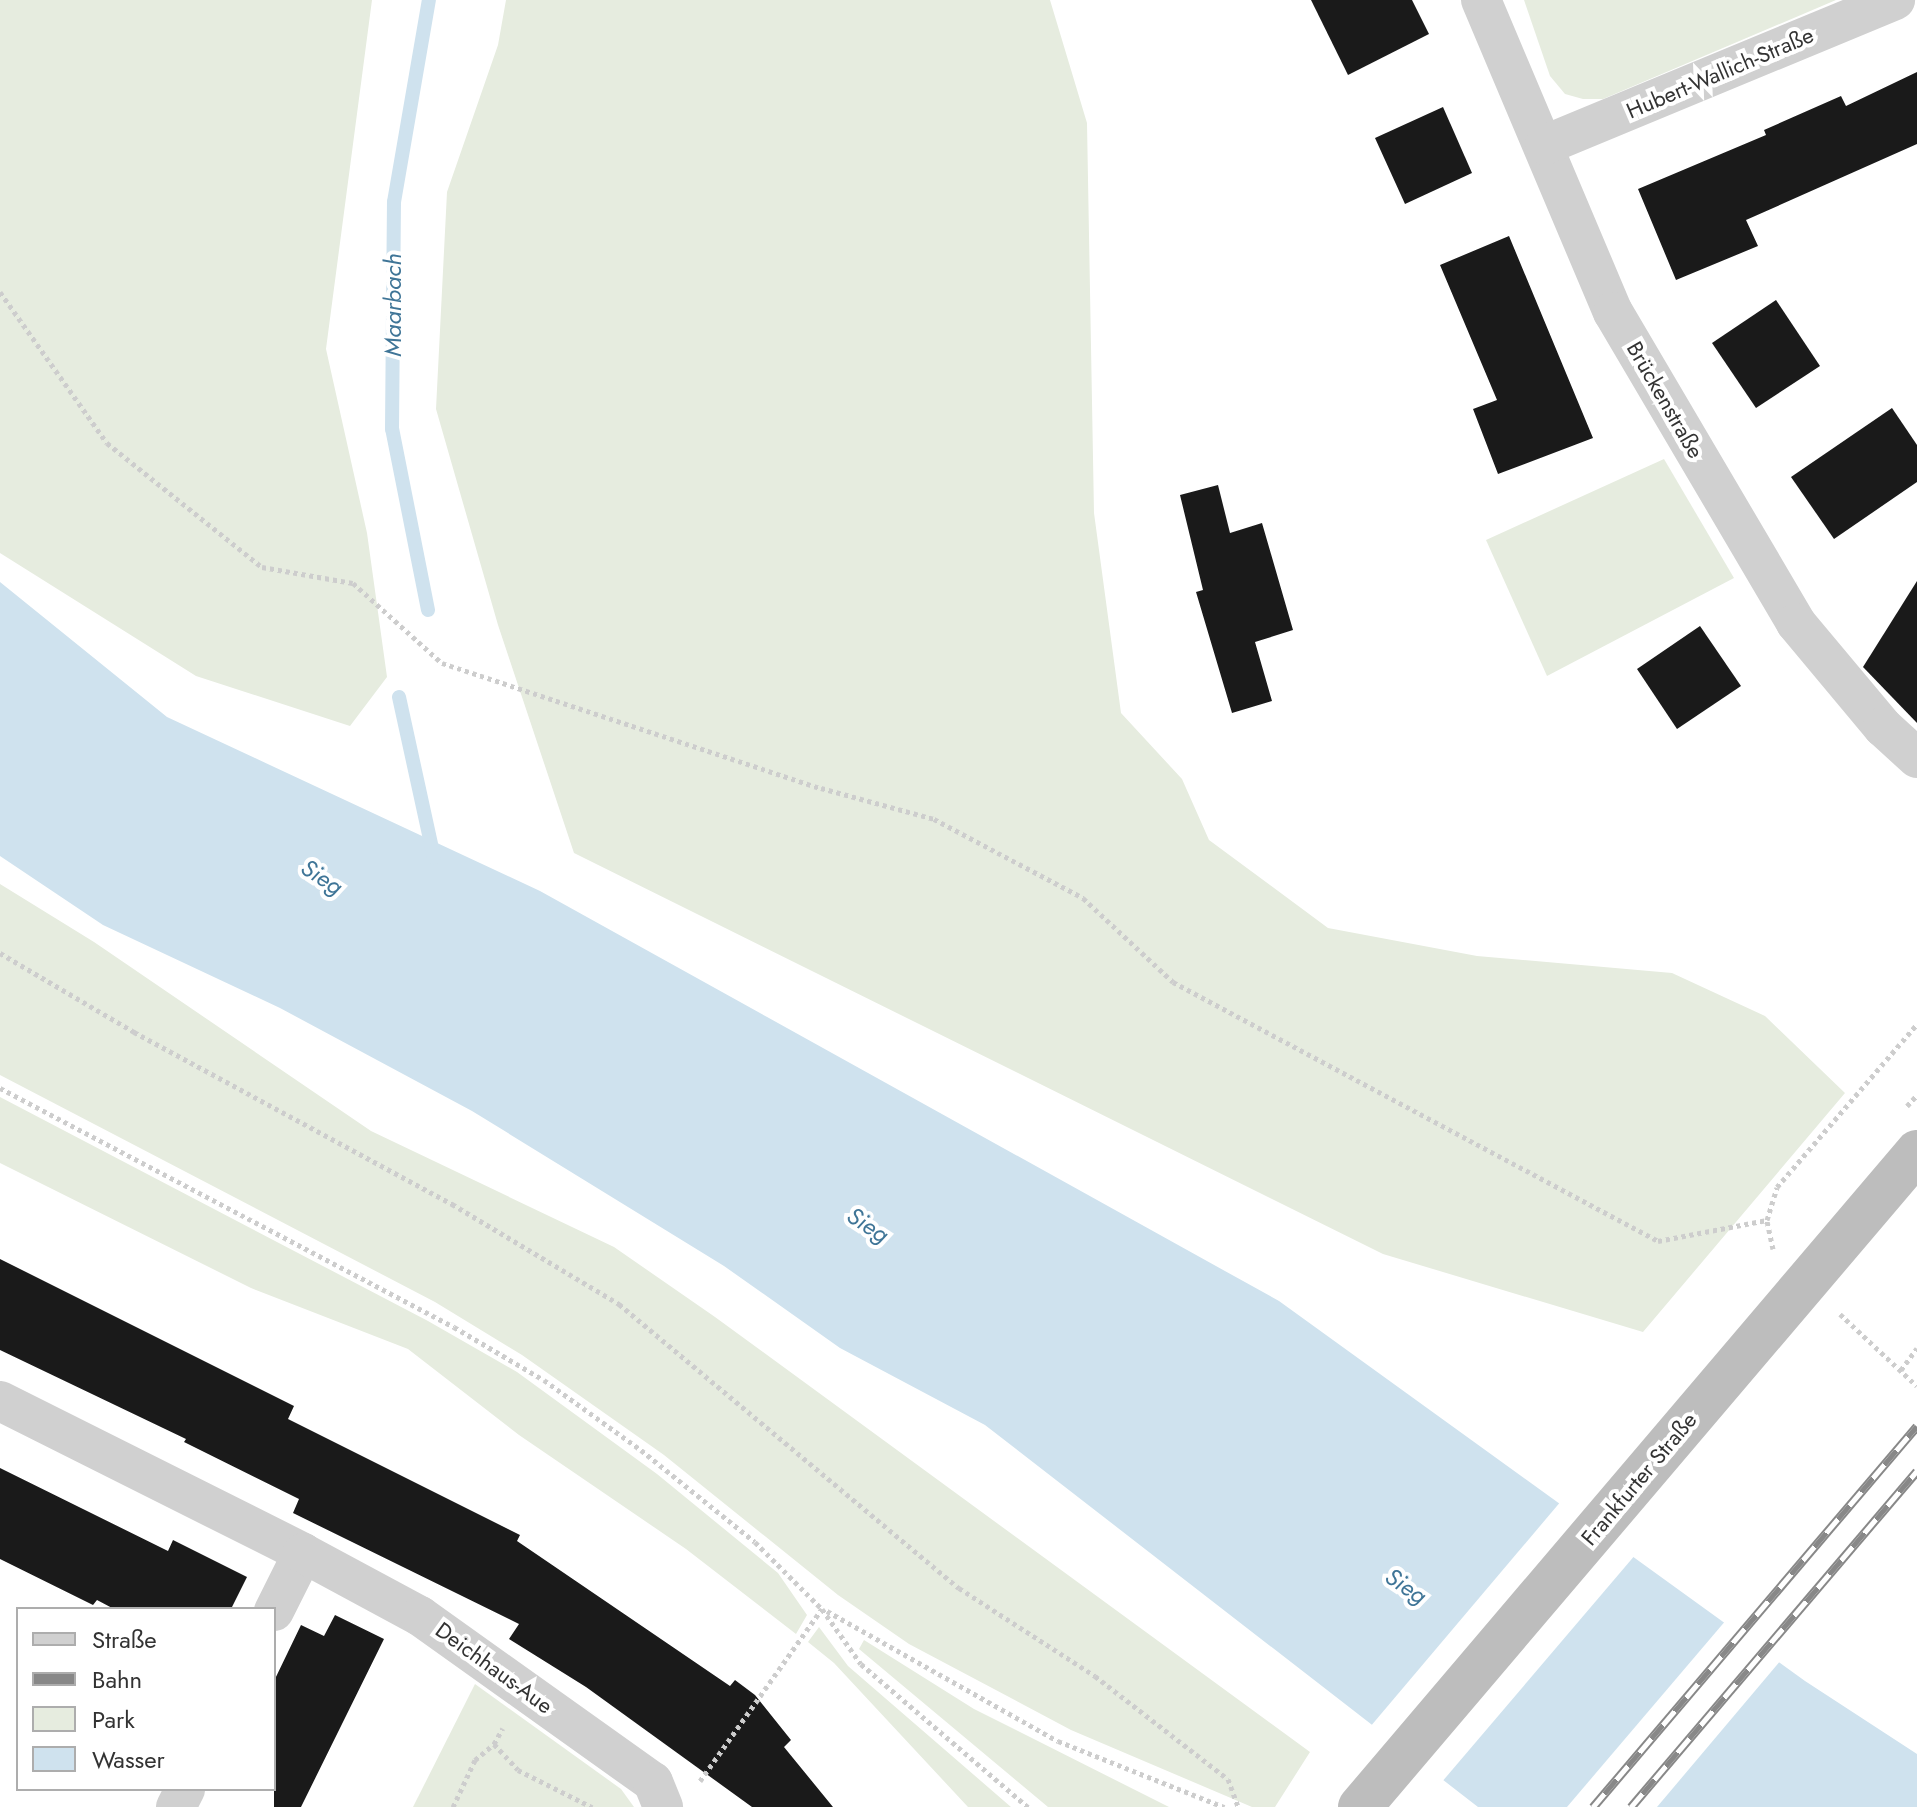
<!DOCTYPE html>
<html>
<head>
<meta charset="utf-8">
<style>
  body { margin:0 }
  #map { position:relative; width:1917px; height:1807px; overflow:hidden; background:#fff; font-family:Jost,sans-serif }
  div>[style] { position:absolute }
  .green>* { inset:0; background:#e6ecdf }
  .water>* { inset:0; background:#cfe2ee }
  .pier>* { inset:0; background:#fff }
  .stream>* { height:14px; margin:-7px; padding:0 7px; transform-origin:7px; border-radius:7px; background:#cfe2ee }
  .building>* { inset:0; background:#1a1a1a }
  .path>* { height:5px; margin-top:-2.5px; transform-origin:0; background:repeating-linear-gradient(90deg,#cdcdcd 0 4px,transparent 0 8px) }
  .minor>* { height:40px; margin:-20px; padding:0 20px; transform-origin:20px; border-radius:20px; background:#d0d0d0 }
  .rail>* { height:9px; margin-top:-4.5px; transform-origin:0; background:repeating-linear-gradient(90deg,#fff 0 18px,#888 0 36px); box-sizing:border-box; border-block:2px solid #888 }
  .path-bridge>* { height:5px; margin-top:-2.5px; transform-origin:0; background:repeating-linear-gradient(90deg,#cdcdcd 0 4px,transparent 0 8px) }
  .secondary-bridge>* { height:44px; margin:-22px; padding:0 22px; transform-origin:22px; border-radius:22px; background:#bdbdbd }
  span { translate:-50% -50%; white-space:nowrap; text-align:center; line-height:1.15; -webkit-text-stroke:8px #fff; paint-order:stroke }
  .street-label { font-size:22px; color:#333 }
  .water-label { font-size:24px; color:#3f7597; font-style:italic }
  .legend { position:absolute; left:16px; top:1607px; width:260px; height:184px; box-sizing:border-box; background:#fff; border:2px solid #adadad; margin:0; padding:10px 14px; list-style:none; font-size:24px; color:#333 }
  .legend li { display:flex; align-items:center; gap:16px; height:40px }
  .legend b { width:40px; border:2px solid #adadad }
</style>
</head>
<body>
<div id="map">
  <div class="green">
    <i style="clip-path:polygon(0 0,372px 0,326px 349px,367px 533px,387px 677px,350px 726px,196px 676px,0 553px)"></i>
    <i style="clip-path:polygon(506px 0,1050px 0,1087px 123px,1094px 513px,1121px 713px,1182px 779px,1209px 840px,1328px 928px,1477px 956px,1672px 973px,1765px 1016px,1845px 1093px,1643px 1332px,1383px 1254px,574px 853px,498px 625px,436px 409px,447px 192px,498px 45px)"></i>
    <i style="clip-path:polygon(1524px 0,1836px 0,1603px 99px,1583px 99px,1565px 94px,1550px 76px)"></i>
    <i style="clip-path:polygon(1664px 459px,1734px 578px,1547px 676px,1486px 540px)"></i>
    <i style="clip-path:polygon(0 884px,94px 942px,371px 1131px,614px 1247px,715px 1317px,1310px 1752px,1275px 1807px,1252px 1807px,1071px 1730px,909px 1644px,838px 1595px,664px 1455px,522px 1355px,435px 1302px,0 1075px)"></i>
    <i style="clip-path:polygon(0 1097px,428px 1321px,517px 1372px,657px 1474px,778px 1573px,807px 1615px,796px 1634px,686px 1549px,519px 1435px,408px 1349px,251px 1288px,0 1163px)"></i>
    <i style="clip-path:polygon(819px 1627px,848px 1666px,1011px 1807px,968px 1807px,834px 1663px,808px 1642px)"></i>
    <i style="clip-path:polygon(864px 1640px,974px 1709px,1169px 1807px,1048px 1807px,859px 1649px)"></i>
    <i style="clip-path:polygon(475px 1684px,621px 1789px,634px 1807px,413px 1807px)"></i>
  </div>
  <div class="water">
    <i style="clip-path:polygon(0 582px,167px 717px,540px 891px,1279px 1301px,1805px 1681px,1917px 1754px,1917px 1807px,1478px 1807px,985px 1425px,840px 1348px,724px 1266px,472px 1111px,280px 1008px,103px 925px,0 856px)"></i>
  </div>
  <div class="pier">
    <i style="clip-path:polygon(1562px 1500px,1636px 1554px,1441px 1783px,1370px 1727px)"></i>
    <i style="clip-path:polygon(1727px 1619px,1782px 1659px,1657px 1807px,1567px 1807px)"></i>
  </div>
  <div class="stream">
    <i style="left:428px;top:610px;width:185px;rotate:-101.2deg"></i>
    <i style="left:392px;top:429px;width:227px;rotate:-89.5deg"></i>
    <i style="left:394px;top:202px;width:205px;rotate:-80.2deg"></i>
    <i style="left:399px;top:697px;width:164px;rotate:77.7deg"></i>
  </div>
  <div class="building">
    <i style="clip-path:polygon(1311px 0,1412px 0,1429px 34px,1348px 75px)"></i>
    <i style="clip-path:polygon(1917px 72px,1917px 144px,1746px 220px,1758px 246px,1676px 280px,1638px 189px,1766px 135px,1764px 130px,1841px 96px,1846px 106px)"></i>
    <i style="clip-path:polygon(1443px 107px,1472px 173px,1405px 204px,1375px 138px)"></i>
    <i style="clip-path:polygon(1509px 236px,1593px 438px,1498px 474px,1473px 409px,1497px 400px,1440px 265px)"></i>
    <i style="clip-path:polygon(1776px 300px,1820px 366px,1756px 408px,1712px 343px)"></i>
    <i style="clip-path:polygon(1892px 408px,1917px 445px,1917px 482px,1834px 539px,1791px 477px)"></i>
    <i style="clip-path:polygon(1218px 485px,1230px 533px,1262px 523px,1293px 630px,1255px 642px,1272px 701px,1232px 713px,1196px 592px,1203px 590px,1180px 495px)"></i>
    <i style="clip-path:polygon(1917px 581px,1917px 723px,1863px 667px)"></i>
    <i style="clip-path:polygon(1700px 626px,1741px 686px,1677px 729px,1637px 669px)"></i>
    <i style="clip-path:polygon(0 1259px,294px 1406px,288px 1419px,520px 1535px,517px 1541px,730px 1686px,735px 1680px,755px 1695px,791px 1740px,784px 1747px,833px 1807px,752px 1807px,586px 1687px,509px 1639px,519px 1624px,293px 1513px,299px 1499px,184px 1442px,186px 1439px,0 1350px)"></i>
    <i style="clip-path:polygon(0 1468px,168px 1551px,173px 1540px,247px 1577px,231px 1609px,114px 1609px,97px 1600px,93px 1605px,0 1559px)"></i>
    <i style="clip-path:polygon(335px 1615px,384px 1639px,301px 1807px,274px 1807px,274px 1681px,301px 1625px,324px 1636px)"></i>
  </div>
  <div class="path">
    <i style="left:0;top:292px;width:185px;rotate:54.7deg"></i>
    <i style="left:107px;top:443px;width:198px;rotate:38.7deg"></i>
    <i style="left:262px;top:567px;width:92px;rotate:10deg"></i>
    <i style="left:353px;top:583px;width:120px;rotate:42deg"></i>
    <i style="left:442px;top:663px;width:399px;rotate:18.3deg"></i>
    <i style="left:821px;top:788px;width:117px;rotate:15.3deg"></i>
    <i style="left:934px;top:819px;width:169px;rotate:27.9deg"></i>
    <i style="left:1083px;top:898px;width:123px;rotate:43deg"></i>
    <i style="left:1173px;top:982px;width:550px;rotate:28.1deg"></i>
    <i style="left:1658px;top:1241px;width:111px;rotate:-10.9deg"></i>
    <i style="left:0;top:953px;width:156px;rotate:30.5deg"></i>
    <i style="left:134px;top:1032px;width:362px;rotate:28.4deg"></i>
    <i style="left:452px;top:1204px;width:195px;rotate:30.9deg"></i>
    <i style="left:619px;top:1304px;width:443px;rotate:39.9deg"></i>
    <i style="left:959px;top:1588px;width:162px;rotate:32.9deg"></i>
    <i style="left:1095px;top:1676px;width:168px;rotate:37.8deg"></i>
    <i style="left:1228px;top:1779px;width:30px;rotate:70deg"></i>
    <i style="left:0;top:1088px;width:513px;rotate:27.76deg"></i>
    <i style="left:454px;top:1327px;width:104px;rotate:30.5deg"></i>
    <i style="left:544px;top:1380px;width:120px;rotate:35.8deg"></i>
    <i style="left:641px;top:1450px;width:146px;rotate:38.9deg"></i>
    <i style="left:755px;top:1542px;width:95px;rotate:45deg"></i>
    <i style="left:822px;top:1609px;width:67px;rotate:54.7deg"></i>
    <i style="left:861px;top:1664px;width:220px;rotate:40.6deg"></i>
    <i style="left:1773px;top:1249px;width:30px;rotate:-102deg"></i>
    <i style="left:1767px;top:1220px;width:34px;rotate:-73deg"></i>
    <i style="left:1777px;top:1187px;width:215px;rotate:-49.3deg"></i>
    <i style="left:1840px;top:1314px;width:105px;rotate:43.1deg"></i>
    <i style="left:1901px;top:1370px;width:27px;rotate:-54deg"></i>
    <i style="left:827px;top:1611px;width:265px;rotate:29.4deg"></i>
    <i style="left:1058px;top:1741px;width:179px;rotate:21.7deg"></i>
    <i style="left:494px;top:1744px;width:35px;rotate:47deg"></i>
    <i style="left:518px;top:1770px;width:83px;rotate:26.6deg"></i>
    <i style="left:700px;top:1781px;width:211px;rotate:-54.7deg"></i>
    <i style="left:453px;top:1807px;width:52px;rotate:-64.9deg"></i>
    <i style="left:475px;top:1760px;width:25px;rotate:-40deg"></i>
    <i style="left:494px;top:1744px;width:18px;rotate:-61deg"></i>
  </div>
  <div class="minor">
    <i style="left:1481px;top:0;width:339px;rotate:67.1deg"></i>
    <i style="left:1613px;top:312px;width:361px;rotate:59.5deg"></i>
    <i style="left:1796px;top:623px;width:136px;rotate:50.1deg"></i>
    <i style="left:1883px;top:727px;width:46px;rotate:42.4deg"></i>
    <i style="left:1545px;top:145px;width:379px;rotate:-22.5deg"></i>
    <i style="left:0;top:1401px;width:339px;rotate:26.6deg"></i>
    <i style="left:303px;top:1553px;width:65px;rotate:116.6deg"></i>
    <i style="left:303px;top:1553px;width:133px;rotate:28.3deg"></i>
    <i style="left:420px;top:1616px;width:286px;rotate:35.5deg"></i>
    <i style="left:653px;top:1782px;width:27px;rotate:68deg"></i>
    <i style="left:176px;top:1807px;width:20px;rotate:-63deg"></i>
  </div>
  <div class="rail">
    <i style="left:1593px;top:1807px;width:500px;rotate:-49.62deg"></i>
    <i style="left:1631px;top:1807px;width:441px;rotate:-49.6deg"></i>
  </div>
  <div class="path-bridge">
    <i style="left:1907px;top:1106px;width:15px;rotate:-48deg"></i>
  </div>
  <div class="secondary-bridge">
    <i style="left:1360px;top:1807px;width:860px;rotate:-49.62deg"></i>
  </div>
  <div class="street-label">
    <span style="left:1720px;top:73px;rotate:-23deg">Hubert-Wallich-Straße</span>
    <span style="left:1665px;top:400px;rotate:60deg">Brückenstraße</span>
    <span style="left:1639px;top:1479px;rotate:-50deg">Frankfurter Straße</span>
    <span style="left:494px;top:1668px;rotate:36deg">Deichhaus-Aue</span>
  </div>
  <div class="water-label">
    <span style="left:393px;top:305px;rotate:-90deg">Maarbach</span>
    <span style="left:322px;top:877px;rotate:33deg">Sieg</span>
    <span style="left:868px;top:1225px;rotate:33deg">Sieg</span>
    <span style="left:1406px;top:1586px;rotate:34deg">Sieg</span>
  </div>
  <ul class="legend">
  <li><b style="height:10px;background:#d0d0d0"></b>Straße</li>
  <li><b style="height:10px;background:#888"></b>Bahn</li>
  <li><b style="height:22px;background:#e6ecdf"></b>Park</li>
  <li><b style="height:22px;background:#cfe2ee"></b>Wasser</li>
  </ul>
</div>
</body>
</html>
